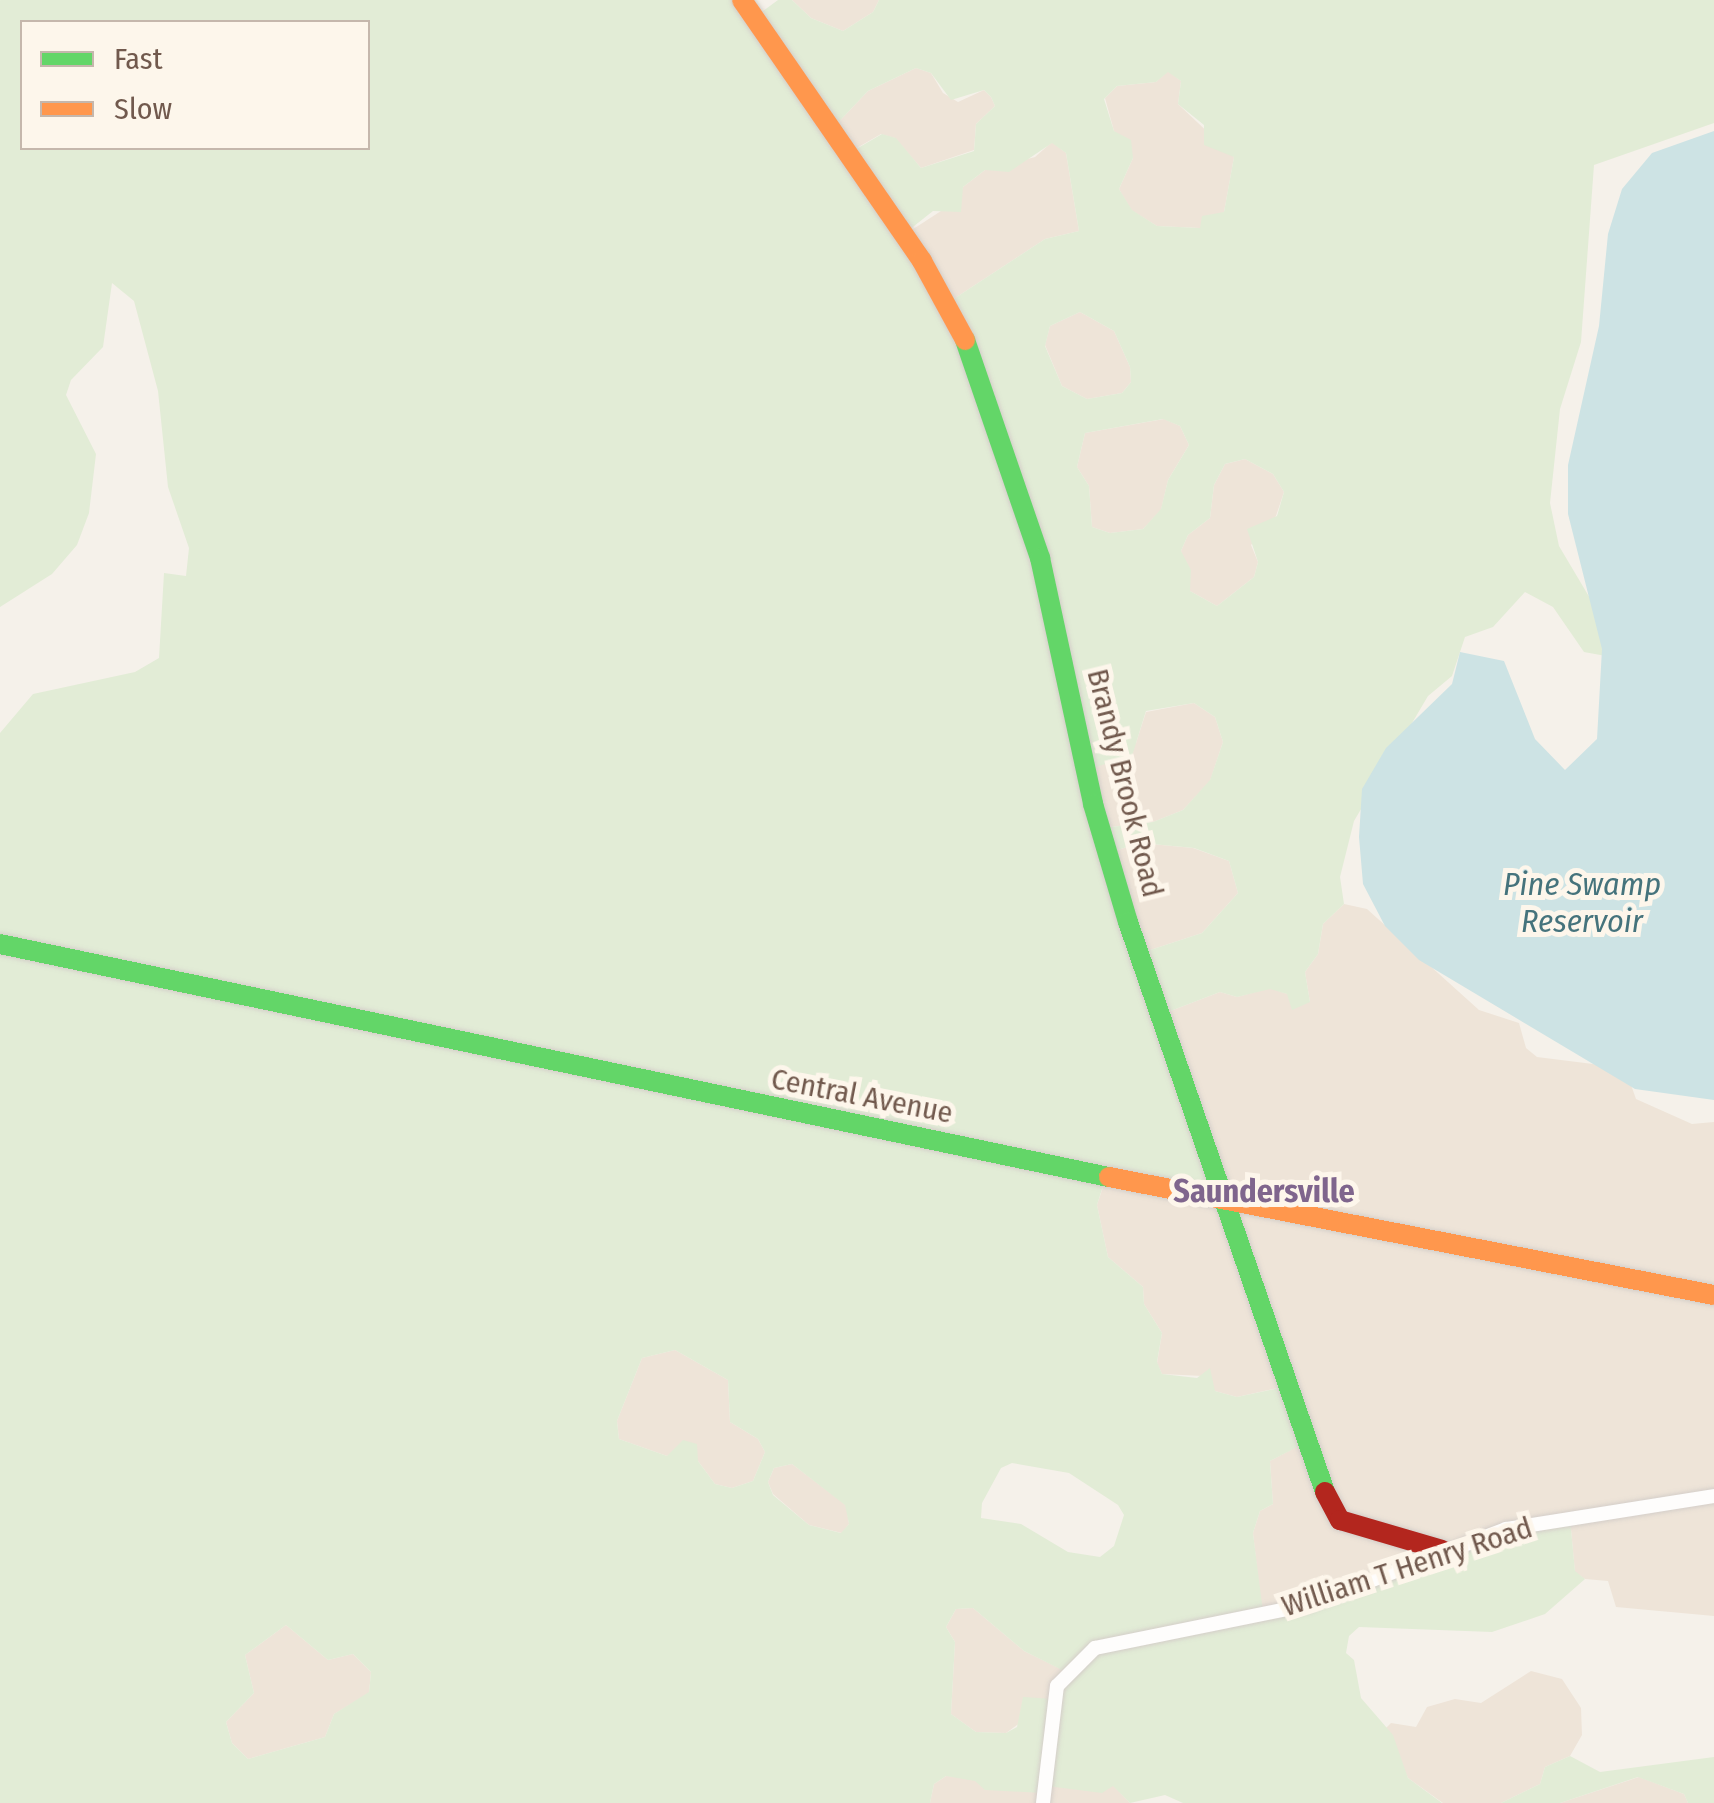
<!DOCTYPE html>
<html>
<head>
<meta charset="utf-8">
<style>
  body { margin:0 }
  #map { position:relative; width:1714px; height:1803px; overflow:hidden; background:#f5f1ea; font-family:"Fira Sans Condensed",sans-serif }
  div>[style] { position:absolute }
  .residential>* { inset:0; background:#eee4d8 }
  .green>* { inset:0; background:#e2ecd6 }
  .water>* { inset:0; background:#cde3e4 }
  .roads { filter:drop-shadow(0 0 2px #d4cec9) drop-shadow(0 0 2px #d4cec9) }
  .street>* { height:14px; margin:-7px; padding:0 7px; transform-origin:7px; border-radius:7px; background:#fefdfc }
  .fast>* { height:20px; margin:-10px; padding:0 10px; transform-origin:10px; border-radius:10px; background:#63d668 }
  .slow>* { height:20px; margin:-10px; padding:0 10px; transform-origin:10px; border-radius:10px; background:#ff974d }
  .jam>* { height:20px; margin:-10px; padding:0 10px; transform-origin:10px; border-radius:10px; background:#b3261e }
  span { translate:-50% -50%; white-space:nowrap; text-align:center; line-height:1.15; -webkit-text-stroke:10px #fdf6eb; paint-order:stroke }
  .street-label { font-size:30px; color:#71594d }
  .water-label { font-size:32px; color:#45737c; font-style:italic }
  .neighbourhood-label { font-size:32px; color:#7f658d; font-weight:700 }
  .legend { position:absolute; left:20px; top:20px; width:350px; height:130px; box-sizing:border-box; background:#fdf6eb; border:2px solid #c5b7ac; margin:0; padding:12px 18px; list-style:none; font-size:30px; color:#71594d }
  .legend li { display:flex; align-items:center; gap:20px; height:50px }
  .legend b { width:50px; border:2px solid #c5b7ac }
</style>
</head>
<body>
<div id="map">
  <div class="residential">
    <i style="clip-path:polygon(792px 0,879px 0,873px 12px,843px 31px,811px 18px)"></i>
    <i style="clip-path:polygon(916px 68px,931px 73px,943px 93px,958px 102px,984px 90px,991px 97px,995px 106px,976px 124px,974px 150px,921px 168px,895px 138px,881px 134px,850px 152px,832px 129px,868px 91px)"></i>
    <i style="clip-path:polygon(1168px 71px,1181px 81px,1178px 104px,1234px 157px,1224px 212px,1200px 228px,1157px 226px,1131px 210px,1119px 189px,1133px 158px,1114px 131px,1105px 98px,1117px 86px,1156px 82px)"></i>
    <i style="clip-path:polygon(1052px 142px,1066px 153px,1079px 231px,1045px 239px,952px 300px,904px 235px,958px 200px,963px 187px,985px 170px,1035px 157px)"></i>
    <i style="clip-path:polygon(1080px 312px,1114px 331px,1130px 367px,1131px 382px,1122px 393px,1087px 399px,1062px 386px,1045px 345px,1050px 326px)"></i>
    <i style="clip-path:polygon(1164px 419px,1180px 426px,1189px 445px,1168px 480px,1161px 510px,1143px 529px,1110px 533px,1092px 527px,1089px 486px,1077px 467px,1085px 433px)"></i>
    <i style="clip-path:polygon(1245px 459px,1273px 474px,1284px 492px,1276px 516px,1251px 545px,1258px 562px,1254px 577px,1217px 606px,1190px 591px,1181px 551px,1188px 535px,1210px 518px,1214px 485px,1225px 464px)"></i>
    <i style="clip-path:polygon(1194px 703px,1215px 717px,1223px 742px,1210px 781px,1183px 810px,1153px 822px,1102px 828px,1088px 769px,1136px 743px,1146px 712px)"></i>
    <i style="clip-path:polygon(1141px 843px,1193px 848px,1229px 861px,1238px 893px,1202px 933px,1141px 953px,1110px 852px)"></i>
    <i style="clip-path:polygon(1344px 904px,1367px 909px,1479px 1010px,1519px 1023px,1526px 1048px,1537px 1057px,1625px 1068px,1636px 1099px,1692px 1124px,1714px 1122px,1714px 1616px,1616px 1607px,1608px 1581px,1585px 1579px,1575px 1572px,1570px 1519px,1262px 1613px,1253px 1533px,1260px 1511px,1273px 1504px,1270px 1461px,1302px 1444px,1287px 1386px,1237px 1397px,1215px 1391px,1203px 1376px,1162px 1374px,1157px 1363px,1162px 1333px,1144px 1304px,1143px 1287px,1108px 1257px,1097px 1205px,1160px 1015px,1220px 992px,1237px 997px,1270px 988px,1310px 1002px,1305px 972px,1318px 954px,1323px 924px)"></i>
    <i style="clip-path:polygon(675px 1350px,728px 1380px,730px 1422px,758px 1439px,765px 1452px,753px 1481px,732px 1488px,715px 1484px,698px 1461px,678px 1451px,667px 1456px,619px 1439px,617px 1421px,642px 1358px)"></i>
    <i style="clip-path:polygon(792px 1464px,846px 1505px,849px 1524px,842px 1533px,809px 1525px,773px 1494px,768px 1482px,774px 1468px)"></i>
    <i style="clip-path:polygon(973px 1608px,1024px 1651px,1065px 1671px,1053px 1699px,1006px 1733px,976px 1732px,951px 1714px,955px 1642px,946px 1627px,956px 1609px)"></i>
    <i style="clip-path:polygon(286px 1625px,328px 1660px,353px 1654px,371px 1672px,369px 1693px,334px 1714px,325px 1737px,248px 1759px,232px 1743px,226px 1722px,254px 1693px,245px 1655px)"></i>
    <i style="clip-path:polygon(1531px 1671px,1562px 1679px,1581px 1708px,1582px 1735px,1570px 1756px,1545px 1767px,1540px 1784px,1501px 1803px,1443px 1803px,1408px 1778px,1385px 1729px,1391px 1723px,1416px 1727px,1427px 1707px,1455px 1699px,1481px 1703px)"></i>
    <i style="clip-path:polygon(946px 1776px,1113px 1785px,1130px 1803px,930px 1803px,934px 1784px)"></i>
    <i style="clip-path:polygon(1639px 1777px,1684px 1794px,1688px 1803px,1560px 1803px)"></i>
  </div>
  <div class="green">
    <i style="clip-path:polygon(evenodd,0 0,743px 0,756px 16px,778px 0,792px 0,811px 18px,843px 31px,873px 12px,879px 0,1714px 0,1714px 123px,1594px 165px,1581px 342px,1560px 409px,1550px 503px,1559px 546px,1610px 632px,1606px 656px,1584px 652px,1553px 607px,1525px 592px,1493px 627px,1465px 637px,1452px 676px,1428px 696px,1354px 821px,1340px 877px,1344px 904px,1323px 924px,1318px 954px,1305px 972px,1310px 1002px,1292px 1010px,1287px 994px,1270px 989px,1237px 997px,1220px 992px,1160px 1015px,1225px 1191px,1107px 1173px,1097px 1205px,1108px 1257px,1143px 1287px,1144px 1304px,1162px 1333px,1157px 1362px,1162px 1374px,1197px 1378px,1210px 1368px,1215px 1391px,1237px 1397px,1288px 1386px,1303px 1444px,1270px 1461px,1273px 1504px,1260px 1511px,1253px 1533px,1263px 1612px,1431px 1555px,1570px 1519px,1575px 1571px,1585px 1579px,1545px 1614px,1492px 1632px,1359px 1627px,1349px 1636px,1346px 1653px,1354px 1660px,1361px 1698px,1393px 1735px,1408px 1778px,1442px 1803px,1183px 1803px,1165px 1795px,1130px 1803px,1113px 1786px,1102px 1793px,1047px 1786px,1043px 1793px,985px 1790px,975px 1781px,946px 1776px,934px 1784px,930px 1803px,0 1803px,0 733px,33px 694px,135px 672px,159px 658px,164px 573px,186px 576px,189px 548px,168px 487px,158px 391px,134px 301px,112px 283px,103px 347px,71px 380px,66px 395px,96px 454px,89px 513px,77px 545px,52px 574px,0 607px,0 0,22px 22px,368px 22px,368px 148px,22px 148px,22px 22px,0 0,916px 68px,931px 73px,951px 100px,984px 90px,991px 97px,995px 106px,976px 124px,974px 151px,921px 168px,896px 138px,882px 134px,851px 152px,832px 129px,868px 91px,916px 68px,0 0,1168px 72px,1181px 81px,1178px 104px,1204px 125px,1204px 145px,1234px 157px,1224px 212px,1202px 216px,1200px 228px,1157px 226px,1132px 210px,1119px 189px,1133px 158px,1131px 140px,1114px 131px,1104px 99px,1117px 86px,1156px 82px,1168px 72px,0 0,1052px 143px,1066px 153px,1079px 231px,1045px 239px,952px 300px,904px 234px,933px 211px,961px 212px,963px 187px,985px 170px,1009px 172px,1052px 143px,0 0,1080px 312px,1114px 331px,1130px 367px,1131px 382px,1122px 393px,1087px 399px,1062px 386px,1045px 346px,1050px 326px,1080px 312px,0 0,1163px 419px,1180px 426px,1189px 445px,1168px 480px,1161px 509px,1143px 529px,1110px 533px,1092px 527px,1089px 486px,1077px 467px,1085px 433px,1163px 419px,0 0,1245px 459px,1273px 474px,1284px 492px,1277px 516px,1247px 529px,1258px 562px,1254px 577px,1217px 606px,1190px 591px,1191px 570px,1181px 551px,1188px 535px,1210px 518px,1214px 485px,1225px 464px,1245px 459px,0 0,1194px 703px,1215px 717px,1223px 742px,1210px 780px,1183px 810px,1153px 822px,1102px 828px,1089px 769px,1132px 756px,1146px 711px,1194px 703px,0 0,1141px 843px,1194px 848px,1229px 861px,1238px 893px,1202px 933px,1141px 953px,1110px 852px,1141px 843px,0 0,675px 1350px,728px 1380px,730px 1422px,758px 1439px,765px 1452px,753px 1481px,732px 1488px,715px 1484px,698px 1461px,697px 1444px,683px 1440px,667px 1456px,619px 1439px,617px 1421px,642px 1358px,675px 1350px,0 0,1012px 1463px,1069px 1473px,1118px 1505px,1124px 1515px,1114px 1546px,1100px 1557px,1068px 1552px,1021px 1524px,981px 1518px,982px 1503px,1001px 1468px,1012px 1463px,0 0,792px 1464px,845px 1505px,849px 1524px,841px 1533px,809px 1525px,773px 1495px,768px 1482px,774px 1468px,792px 1464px,0 0,973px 1608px,1024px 1651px,1064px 1671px,1053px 1699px,1023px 1697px,1017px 1727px,1006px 1733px,976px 1732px,951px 1714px,955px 1642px,946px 1627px,956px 1609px,973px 1608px,0 0,286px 1625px,328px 1660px,353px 1654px,371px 1672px,369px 1692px,334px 1714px,325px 1737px,248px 1759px,232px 1743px,226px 1722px,254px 1693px,245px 1655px,286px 1625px)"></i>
    <i style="clip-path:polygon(1570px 1756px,1600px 1772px,1714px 1757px,1714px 1803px,1688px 1803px,1684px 1794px,1638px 1777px,1560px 1803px,1501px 1803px,1540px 1784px,1545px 1767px)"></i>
  </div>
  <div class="water">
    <i style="clip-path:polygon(1714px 131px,1714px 1100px,1635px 1089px,1419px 960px,1385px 926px,1363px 884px,1359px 837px,1362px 789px,1386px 748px,1452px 684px,1460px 652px,1504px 661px,1535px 739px,1565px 770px,1597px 739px,1602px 649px,1568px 514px,1568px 465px,1599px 326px,1608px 234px,1622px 189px,1652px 153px)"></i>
  </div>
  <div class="roads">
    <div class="street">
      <i style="left:1043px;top:1803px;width:118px;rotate:-83.2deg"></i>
      <i style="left:1057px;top:1686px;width:54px;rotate:-45deg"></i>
      <i style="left:1095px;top:1648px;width:216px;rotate:-11.5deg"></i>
      <i style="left:1307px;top:1605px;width:213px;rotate:-20.9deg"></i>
      <i style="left:1506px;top:1529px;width:211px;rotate:-9deg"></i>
    </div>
    <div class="fast">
      <i style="left:965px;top:340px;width:231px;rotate:71deg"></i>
      <i style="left:1040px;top:558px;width:252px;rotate:77.8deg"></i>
      <i style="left:1093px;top:804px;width:123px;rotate:73.5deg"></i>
      <i style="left:1128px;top:922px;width:603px;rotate:70.93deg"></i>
      <i style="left:0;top:944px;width:1133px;rotate:11.87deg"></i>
    </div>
    <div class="slow">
      <i style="left:742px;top:0;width:317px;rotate:55.4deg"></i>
      <i style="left:922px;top:261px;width:90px;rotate:61.4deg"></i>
      <i style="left:1109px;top:1177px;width:616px;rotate:11.04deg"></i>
    </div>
    <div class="jam">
      <i style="left:1325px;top:1492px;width:32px;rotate:62deg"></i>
      <i style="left:1340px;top:1520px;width:106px;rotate:16.4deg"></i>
    </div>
  </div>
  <div class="street-label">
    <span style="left:1125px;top:783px;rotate:76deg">Brandy Brook Road</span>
    <span style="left:862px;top:1096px;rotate:11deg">Central Avenue</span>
    <span style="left:1407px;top:1567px;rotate:-18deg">William T Henry Road</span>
  </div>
  <div class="water-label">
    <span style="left:1582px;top:903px">Pine Swamp<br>Reservoir</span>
  </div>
  <div class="neighbourhood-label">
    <span style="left:1264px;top:1191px">Saundersville</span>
  </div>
  <ul class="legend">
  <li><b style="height:12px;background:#63d668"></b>Fast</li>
  <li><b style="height:12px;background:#ff974d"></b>Slow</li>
  </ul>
</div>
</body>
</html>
